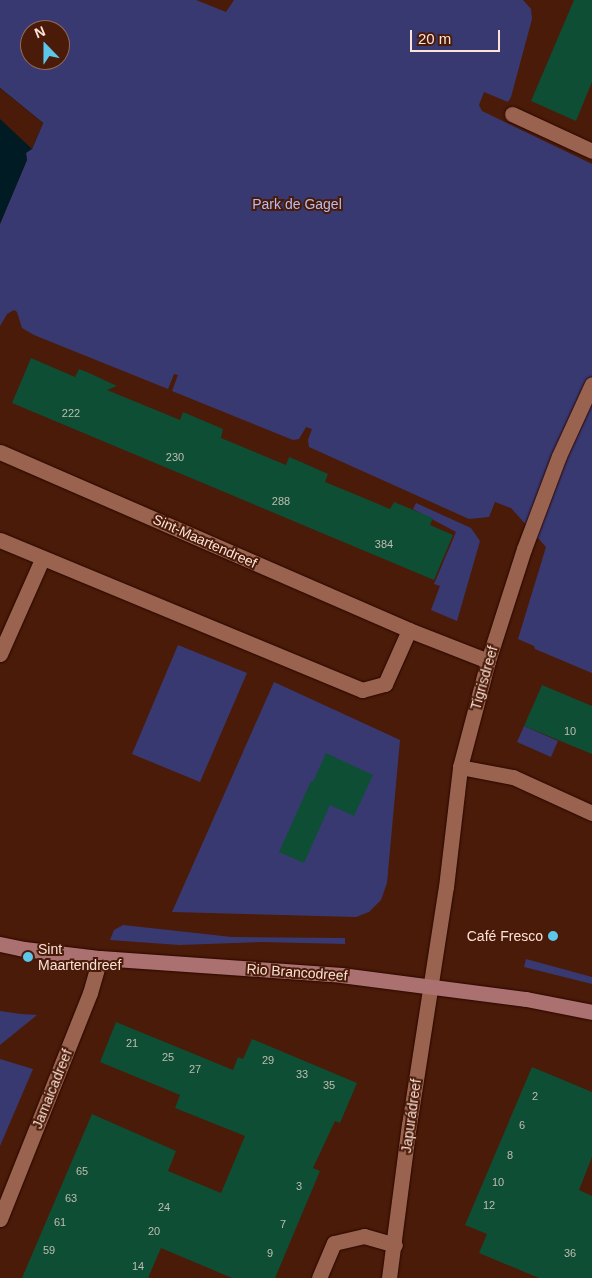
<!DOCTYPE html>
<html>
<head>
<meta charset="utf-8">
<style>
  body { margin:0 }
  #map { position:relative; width:592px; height:1278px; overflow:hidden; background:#4a1b08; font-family:Helvetica,sans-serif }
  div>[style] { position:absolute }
  .green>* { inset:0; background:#393971 }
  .water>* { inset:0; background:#001b23 }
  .pier>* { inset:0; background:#4a1b08 }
  .building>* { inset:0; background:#0d4e34 }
  .roads { filter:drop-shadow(0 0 1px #2a0700) drop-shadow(0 0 1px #2a0700) }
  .street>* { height:15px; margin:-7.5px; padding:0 7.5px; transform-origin:7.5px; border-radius:7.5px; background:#99634f }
  .secondary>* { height:15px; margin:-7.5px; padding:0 7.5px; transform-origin:7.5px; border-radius:7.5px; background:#ab7170 }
  .dots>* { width:14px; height:14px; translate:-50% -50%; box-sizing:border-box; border:2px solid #4a1b08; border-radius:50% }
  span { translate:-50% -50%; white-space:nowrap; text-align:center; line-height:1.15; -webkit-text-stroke:4px #4a1b08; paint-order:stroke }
  .number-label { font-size:11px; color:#c0bdb0 }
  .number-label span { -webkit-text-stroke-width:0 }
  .park-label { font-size:14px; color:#b7bcf1 }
  .street-label { font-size:14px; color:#fce2d9 }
  .poi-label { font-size:14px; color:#fce2d9 }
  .right { translate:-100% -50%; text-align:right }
  .left { translate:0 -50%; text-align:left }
  .north { position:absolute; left:20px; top:20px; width:50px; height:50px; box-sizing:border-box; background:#4a1b08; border:1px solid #916b5c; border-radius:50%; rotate:338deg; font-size:14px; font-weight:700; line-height:20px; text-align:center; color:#fce2d9 }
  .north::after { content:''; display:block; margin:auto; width:18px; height:22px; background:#5cc7e8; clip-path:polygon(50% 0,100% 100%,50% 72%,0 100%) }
  .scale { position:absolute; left:410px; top:30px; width:90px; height:22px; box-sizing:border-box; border:2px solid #fce2d9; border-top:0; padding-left:6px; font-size:15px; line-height:18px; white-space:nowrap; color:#fce2d9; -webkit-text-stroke:4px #4a1b08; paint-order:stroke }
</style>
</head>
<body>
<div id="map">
  <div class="green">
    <i style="clip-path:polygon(evenodd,0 0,196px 0,226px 12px,234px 0,523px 0,531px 9px,532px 19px,511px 97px,508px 102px,484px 92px,479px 105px,482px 111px,592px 164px,592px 673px,535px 649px,534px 646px,518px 639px,546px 547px,511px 508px,495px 502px,489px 517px,469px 519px,309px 447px,308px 440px,312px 429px,306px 427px,299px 439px,293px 440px,172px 391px,178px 375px,174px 374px,168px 389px,34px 335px,22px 328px,17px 312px,14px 310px,7px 314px,0 326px,0 224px,27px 160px,26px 153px,43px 123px,0 88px,0 0,30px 30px,60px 30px,60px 60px,30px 60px,30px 30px)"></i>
    <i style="clip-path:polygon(416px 503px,471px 528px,480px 541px,457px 621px,431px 610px,440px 586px,434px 584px,456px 532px,413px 509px)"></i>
    <i style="clip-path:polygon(178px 645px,247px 673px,200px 782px,132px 754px)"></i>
    <i style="clip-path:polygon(274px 682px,400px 740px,387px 883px,381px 900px,369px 912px,356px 917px,172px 912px)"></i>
    <i style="clip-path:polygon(524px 726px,558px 741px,551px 757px,517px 742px)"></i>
    <i style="clip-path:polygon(123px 925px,232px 937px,345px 938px,345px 944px,262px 942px,179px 945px,110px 940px,114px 930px)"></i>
    <i style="clip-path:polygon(526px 959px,592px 977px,592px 984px,524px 967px)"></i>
    <i style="clip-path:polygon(0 1011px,21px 1014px,37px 1015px,0 1045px)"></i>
    <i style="clip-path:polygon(0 1059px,33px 1069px,0 1146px)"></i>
  </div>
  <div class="water">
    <i style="clip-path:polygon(0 88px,43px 123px,32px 149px,26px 153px,27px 160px,0 224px)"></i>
  </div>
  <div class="pier">
    <i style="clip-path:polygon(0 88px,43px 123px,32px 149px,0 119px)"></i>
  </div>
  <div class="building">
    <i style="clip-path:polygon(574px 0,592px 0,592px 82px,576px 121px,531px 101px)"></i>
    <i style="clip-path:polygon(31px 358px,75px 377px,79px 369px,89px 373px,117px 386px,107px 390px,180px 420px,183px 412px,223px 429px,221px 438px,286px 465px,289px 457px,301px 462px,328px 474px,325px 482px,347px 491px,390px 509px,394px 502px,433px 518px,430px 525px,453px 535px,434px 580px,12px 403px)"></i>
    <i style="clip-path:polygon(542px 685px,592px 706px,592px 754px,524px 726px)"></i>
    <i style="clip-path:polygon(326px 753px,373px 775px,354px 816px,330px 805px,304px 863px,279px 852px,311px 781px,313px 782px)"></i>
    <i style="clip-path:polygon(116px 1022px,233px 1070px,238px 1057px,243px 1059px,252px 1039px,357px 1083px,340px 1123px,335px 1121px,313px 1168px,320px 1171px,275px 1278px,232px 1278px,161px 1248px,148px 1278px,22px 1278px,92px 1114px,176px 1151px,168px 1171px,221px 1193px,245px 1136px,175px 1108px,180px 1095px,100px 1062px)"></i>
    <i style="clip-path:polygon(532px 1067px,592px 1092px,592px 1157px,579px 1190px,592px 1196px,592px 1278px,539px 1278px,479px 1253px,487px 1234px,465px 1225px)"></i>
  </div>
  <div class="roads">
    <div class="street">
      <i style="left:512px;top:114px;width:88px;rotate:24.8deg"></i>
      <i style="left:0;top:452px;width:446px;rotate:23.5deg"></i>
      <i style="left:409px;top:630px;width:85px;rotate:21.4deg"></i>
      <i style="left:0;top:540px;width:392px;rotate:22.5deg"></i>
      <i style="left:362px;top:690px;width:24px;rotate:-15deg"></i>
      <i style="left:385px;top:684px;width:59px;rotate:-66deg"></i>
      <i style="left:0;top:654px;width:104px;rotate:-66.1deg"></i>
      <i style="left:460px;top:767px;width:54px;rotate:10.7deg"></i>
      <i style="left:513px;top:777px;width:87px;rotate:24.5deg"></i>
      <i style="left:0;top:1219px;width:243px;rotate:-68.3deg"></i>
      <i style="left:90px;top:993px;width:36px;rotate:-74deg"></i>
      <i style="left:319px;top:1278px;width:38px;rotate:-67deg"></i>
      <i style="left:334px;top:1243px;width:31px;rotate:-13deg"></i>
      <i style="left:364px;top:1236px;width:32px;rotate:16deg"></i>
      <i style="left:389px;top:1278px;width:154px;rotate:-82.6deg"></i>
      <i style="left:409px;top:1125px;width:241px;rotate:-81.2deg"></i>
      <i style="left:446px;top:887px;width:121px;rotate:-83.3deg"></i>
      <i style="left:460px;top:767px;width:110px;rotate:-75.2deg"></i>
      <i style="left:488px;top:661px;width:118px;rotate:-72.2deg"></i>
      <i style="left:524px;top:549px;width:99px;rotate:-69.4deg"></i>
      <i style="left:559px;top:456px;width:79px;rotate:-65.4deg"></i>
    </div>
    <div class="secondary">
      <i style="left:0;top:944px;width:25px;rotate:12deg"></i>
      <i style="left:24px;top:949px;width:77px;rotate:6.8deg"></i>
      <i style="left:100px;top:958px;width:242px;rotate:4deg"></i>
      <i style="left:341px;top:975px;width:187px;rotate:7.4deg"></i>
      <i style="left:526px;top:999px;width:67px;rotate:11.1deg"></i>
    </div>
  </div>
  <div class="dots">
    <i style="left:553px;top:936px;background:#5cc7e8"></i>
    <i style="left:28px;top:957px;background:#5cc7e8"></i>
  </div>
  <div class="number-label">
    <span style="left:71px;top:413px">222</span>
    <span style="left:175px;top:457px">230</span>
    <span style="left:281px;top:501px">288</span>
    <span style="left:384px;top:544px">384</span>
    <span style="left:570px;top:731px">10</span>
    <span style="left:132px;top:1043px">21</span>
    <span style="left:168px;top:1057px">25</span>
    <span style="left:268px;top:1060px">29</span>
    <span style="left:195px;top:1069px">27</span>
    <span style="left:302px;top:1074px">33</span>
    <span style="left:329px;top:1085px">35</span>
    <span style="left:535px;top:1096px">2</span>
    <span style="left:522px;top:1125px">6</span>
    <span style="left:510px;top:1155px">8</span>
    <span style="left:82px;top:1171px">65</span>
    <span style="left:498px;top:1182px">10</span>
    <span style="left:299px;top:1186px">3</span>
    <span style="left:71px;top:1198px">63</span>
    <span style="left:489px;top:1205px">12</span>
    <span style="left:164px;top:1207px">24</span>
    <span style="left:60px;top:1222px">61</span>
    <span style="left:283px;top:1224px">7</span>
    <span style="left:154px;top:1231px">20</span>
    <span style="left:49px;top:1250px">59</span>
    <span style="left:270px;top:1253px">9</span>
    <span style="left:570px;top:1253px">36</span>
    <span style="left:138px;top:1266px">14</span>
  </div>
  <div class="park-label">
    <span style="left:297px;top:204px">Park de Gagel</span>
  </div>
  <div class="street-label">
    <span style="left:205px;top:541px;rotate:24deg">Sint-Maartendreef</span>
    <span style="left:484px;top:678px;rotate:-74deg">Tigrisdreef</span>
    <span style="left:297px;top:972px;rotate:4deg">Rio Brancodreef</span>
    <span style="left:52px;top:1089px;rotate:-68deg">Jamaicadreef</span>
    <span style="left:411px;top:1116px;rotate:-82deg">Japurádreef</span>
  </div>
  <div class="poi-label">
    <span class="right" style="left:543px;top:936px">Café Fresco</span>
    <span class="left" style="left:38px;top:957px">Sint<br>Maartendreef</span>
  </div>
  <div class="north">N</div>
  <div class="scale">20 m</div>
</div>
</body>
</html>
